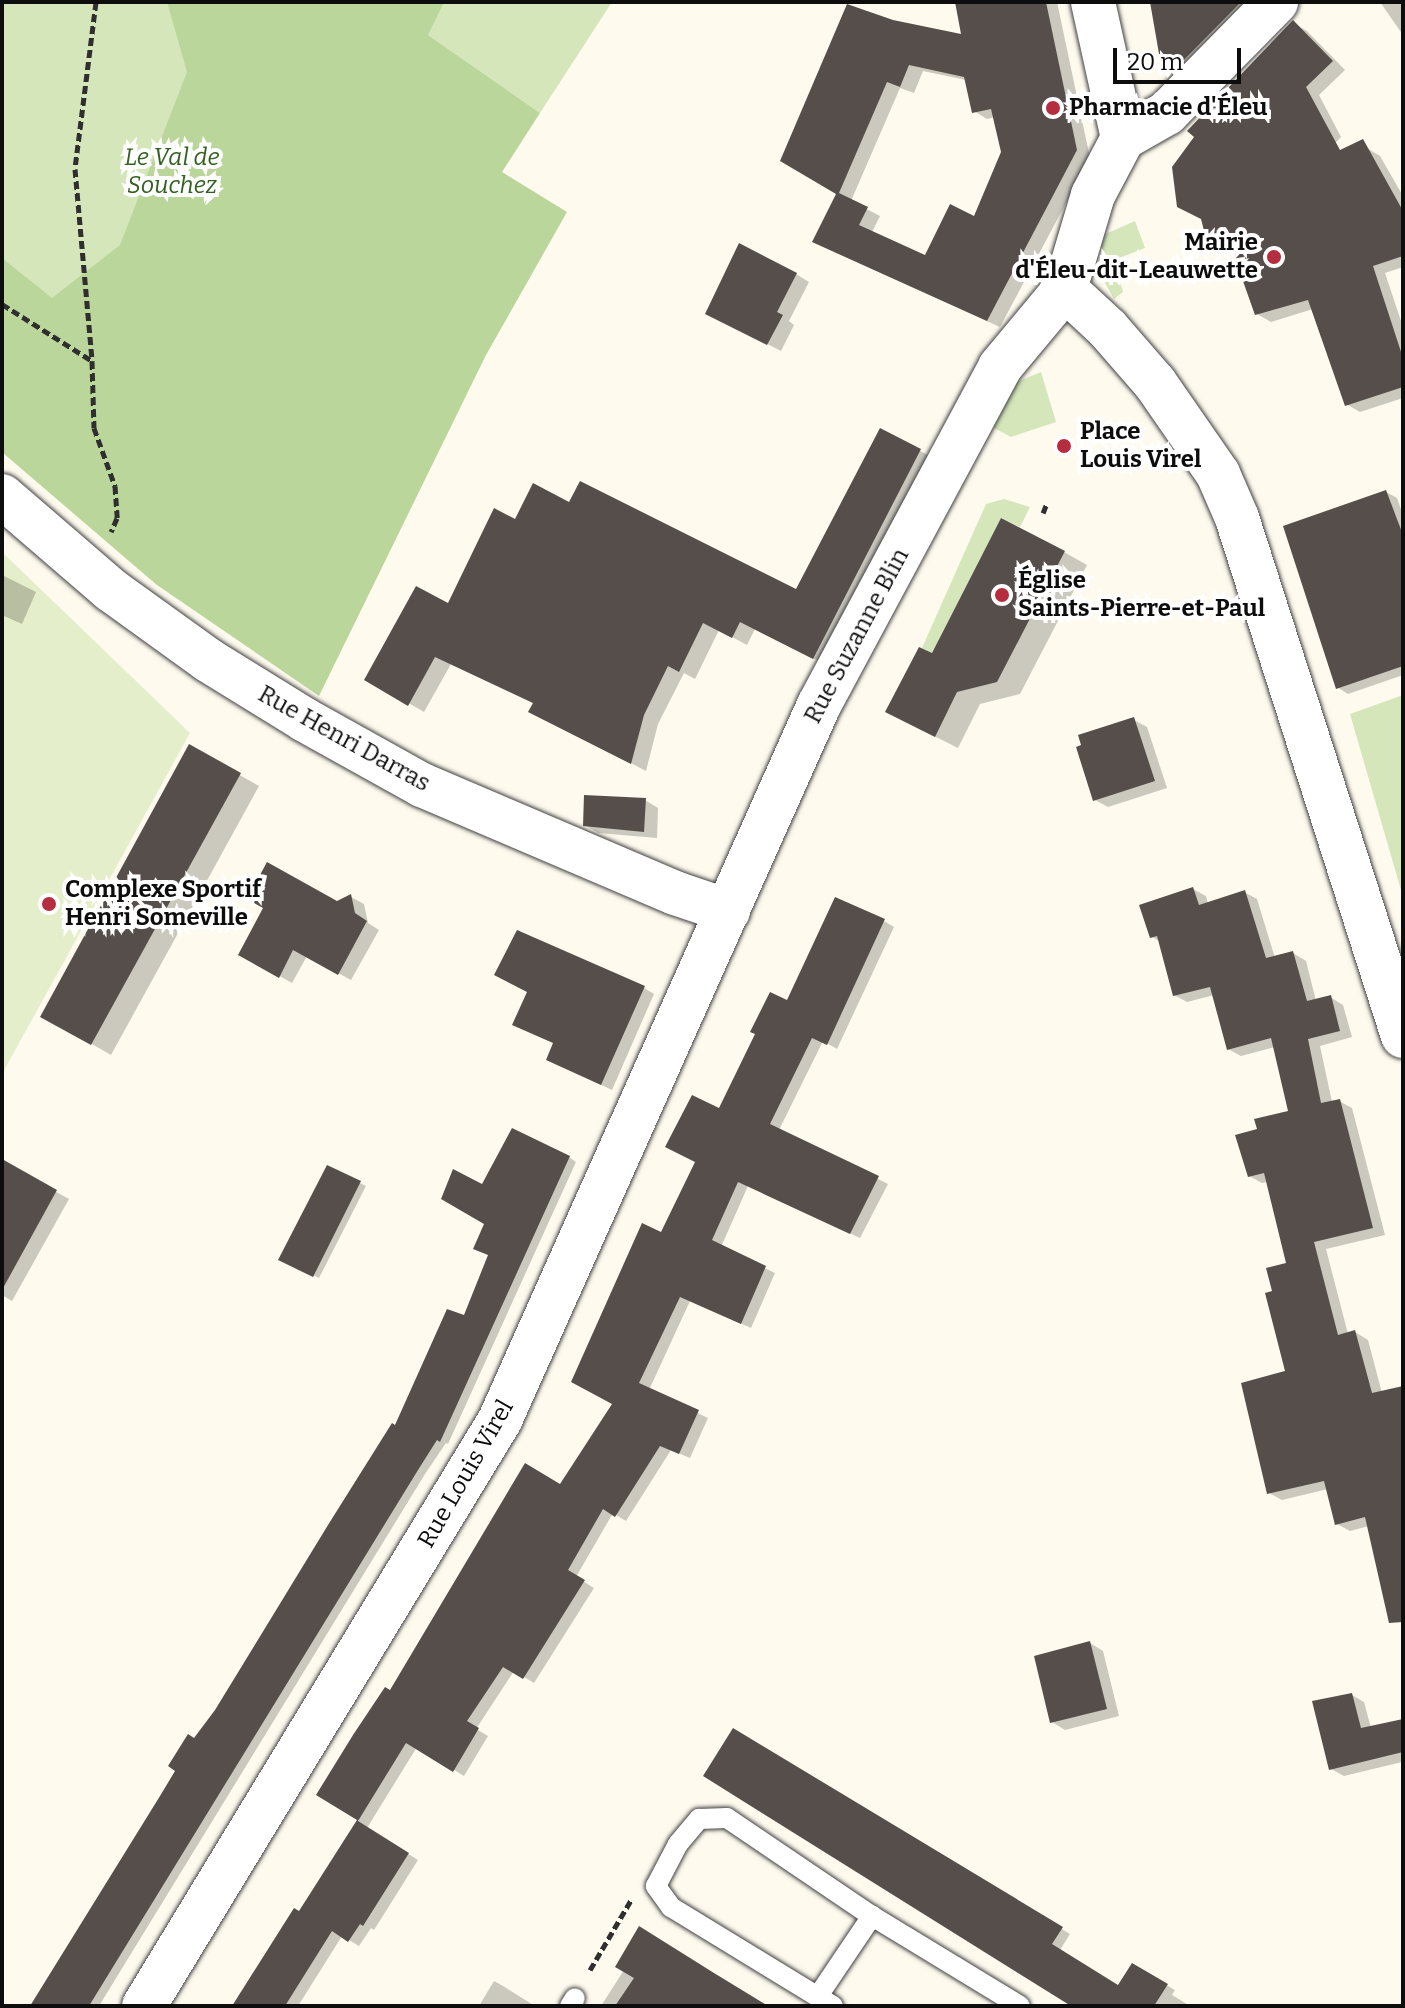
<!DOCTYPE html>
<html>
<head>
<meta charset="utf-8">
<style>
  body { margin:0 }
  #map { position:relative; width:1405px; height:2008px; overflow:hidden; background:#fefaee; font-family:Bitter,serif }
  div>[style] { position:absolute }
  .green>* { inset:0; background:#d5e6ba }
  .forest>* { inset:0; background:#bad69a }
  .pitch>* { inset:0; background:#e5eecb }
  .shadow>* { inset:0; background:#0003 }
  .building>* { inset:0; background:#554e4a }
  .path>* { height:5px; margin-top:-2.5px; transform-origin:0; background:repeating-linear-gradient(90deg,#2f2f2f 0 8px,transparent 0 12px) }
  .roads { filter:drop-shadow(0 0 2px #404040) drop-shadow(0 0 2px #404040) }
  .service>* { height:20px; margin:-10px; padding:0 10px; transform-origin:10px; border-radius:10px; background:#fff }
  .tertiary>* { height:44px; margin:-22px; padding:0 22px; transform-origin:22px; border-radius:22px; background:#fff }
  .dots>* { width:22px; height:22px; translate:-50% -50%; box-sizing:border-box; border:4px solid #fff; border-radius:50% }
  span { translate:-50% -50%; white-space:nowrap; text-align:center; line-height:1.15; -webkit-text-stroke:8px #fff; paint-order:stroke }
  .poi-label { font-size:24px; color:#0d0d0d; font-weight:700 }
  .left { translate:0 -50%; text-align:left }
  .right { translate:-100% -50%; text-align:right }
  .park-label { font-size:24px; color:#346121; font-style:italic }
  .street-label { font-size:24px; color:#0d0d0d }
  .frame { position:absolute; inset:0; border:4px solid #0d0d0d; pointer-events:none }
  .scale { position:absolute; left:1113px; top:48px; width:128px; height:36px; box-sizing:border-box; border:4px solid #0d0d0d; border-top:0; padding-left:10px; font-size:24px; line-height:28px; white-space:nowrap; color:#0d0d0d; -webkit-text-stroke:6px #fff; paint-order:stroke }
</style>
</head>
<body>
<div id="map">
  <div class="green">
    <i style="clip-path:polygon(2px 2px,612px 2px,540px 113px,428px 35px,157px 585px,2px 452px)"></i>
    <i style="clip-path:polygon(1135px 221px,1145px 248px,1114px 260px,1123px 292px,1114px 299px,1104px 281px,1101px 236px)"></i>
    <i style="clip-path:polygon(1041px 372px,1056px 422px,1011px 437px,983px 422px,1017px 382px)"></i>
    <i style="clip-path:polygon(1004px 499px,1030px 507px,1020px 527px,1001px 518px,939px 639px,936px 656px,922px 648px,986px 504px)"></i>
    <i style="clip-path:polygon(1403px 695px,1403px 897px,1350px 714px)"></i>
  </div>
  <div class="forest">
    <i style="clip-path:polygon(167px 2px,444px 2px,428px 35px,540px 113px,502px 172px,567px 212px,486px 355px,319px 696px,157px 585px,2px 452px,2px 258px,52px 298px,120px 245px,187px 72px)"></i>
  </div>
  <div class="pitch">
    <i style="clip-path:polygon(2px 552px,190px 733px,2px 1074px)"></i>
  </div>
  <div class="shadow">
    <i style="clip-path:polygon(evenodd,957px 2px,1057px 2px,1090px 158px,1000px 327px,828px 249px,839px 193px,892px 22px,963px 37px,957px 2px,923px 71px,966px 80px,974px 111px,987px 119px,995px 117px,1003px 152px,975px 219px,926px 257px,872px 232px,880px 216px,851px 201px,900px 88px,914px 93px,923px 71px)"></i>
    <i style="clip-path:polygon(1152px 2px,1256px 2px,1174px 76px,1164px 70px)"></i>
    <i style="clip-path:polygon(1380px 2px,1403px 2px,1403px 35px)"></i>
    <i style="clip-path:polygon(1293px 23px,1307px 31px,1345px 70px,1319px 95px,1341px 137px,1298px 183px,1367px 148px,1380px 156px,1403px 196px,1403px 267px,1385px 273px,1403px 327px,1403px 398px,1360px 412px,1346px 404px,1313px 309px,1271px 322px,1257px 314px,1232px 246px,1223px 249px,1209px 241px)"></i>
    <i style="clip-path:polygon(796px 274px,809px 282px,789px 321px,794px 325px,781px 351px,720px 320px)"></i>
    <i style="clip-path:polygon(881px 430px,935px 459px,829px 666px,755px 629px,747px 645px,719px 630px,695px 679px,684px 673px,658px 724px,646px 771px,546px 719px,535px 704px,451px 664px,424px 712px,367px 679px,448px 606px,516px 521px,570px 504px,797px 592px)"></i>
    <i style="clip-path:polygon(1386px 492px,1397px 498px,1403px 515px,1403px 675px,1348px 694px,1337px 687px)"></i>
    <i style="clip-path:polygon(1064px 552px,1087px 565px,1020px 694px,980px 704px,958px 748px,910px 724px,933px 656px)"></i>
    <i style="clip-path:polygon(2px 575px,36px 592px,22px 624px,4px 616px,2px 619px)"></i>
    <i style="clip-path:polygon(1134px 720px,1147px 727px,1167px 788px,1108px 807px,1095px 800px,1084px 746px)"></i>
    <i style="clip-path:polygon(190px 747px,259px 786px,111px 1055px,43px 1016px)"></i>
    <i style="clip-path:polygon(645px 800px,658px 808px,657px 838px,598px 833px,585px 825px)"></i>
    <i style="clip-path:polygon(1193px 889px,1206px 896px,1208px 904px,1244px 892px,1257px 899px,1275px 958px,1293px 953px,1306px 961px,1316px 1001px,1330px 997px,1343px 1005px,1352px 1037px,1320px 1046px,1332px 1102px,1339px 1101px,1352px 1108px,1385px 1235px,1326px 1249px,1348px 1334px,1355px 1332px,1368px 1340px,1382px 1393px,1403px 1388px,1403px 1614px,1369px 1526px,1350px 1531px,1337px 1524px,1328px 1489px,1282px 1500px,1269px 1493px,1287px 1373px,1275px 1293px,1288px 1265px,1268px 1182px,1262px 1183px,1249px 1176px,1259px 1131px,1290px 1112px,1275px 1047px,1241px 1056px,1228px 1049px,1214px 995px,1187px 1002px,1174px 995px,1161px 942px,1152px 937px)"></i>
    <i style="clip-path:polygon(351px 897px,364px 904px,368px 923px,379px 930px,351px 980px,307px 956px,292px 983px,240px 954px)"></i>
    <i style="clip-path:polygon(884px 921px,894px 927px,837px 1049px,823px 1041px,779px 1130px,888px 1184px,860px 1238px,748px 1186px,721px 1247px,775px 1273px,751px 1328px,690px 1301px,649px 1390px,708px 1418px,690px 1458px,671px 1450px,626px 1521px,613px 1513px,576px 1577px,594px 1588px,534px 1683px,514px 1671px,476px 1729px,488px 1736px,464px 1776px,417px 1747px,367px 1828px,418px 1860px,374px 1930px,371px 1928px,359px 1946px,342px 1936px,298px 2006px,234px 2006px,300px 1914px,359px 1820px,319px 1795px,391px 1692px,561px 1486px,614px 1404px,662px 1235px,720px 1111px,788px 1003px)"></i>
    <i style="clip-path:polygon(644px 988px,654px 994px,612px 1090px,559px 1065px,555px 1044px)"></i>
    <i style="clip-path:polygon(569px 1157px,576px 1162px,448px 1444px,446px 1443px,425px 1474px,99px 2006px,32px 2006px,195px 1740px,217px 1712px,465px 1318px,490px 1255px,483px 1186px)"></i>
    <i style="clip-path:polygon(2px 1162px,69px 1199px,12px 1301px,2px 1295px)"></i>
    <i style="clip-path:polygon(328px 1167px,366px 1186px,319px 1278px,281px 1259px)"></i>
    <i style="clip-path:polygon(1090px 1643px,1103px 1651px,1119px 1716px,1065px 1730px,1052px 1722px)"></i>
    <i style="clip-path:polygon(1352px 1695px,1364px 1702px,1371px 1728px,1403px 1721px,1403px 1768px,1402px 1762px,1344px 1776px,1331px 1769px)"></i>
    <i style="clip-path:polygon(733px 1731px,1070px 1934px,1060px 1950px,1119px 1988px,1132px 1966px,1175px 1990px,1172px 1995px,1190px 2006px,1076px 2006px)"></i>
    <i style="clip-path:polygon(624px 1970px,764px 2006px,601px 2006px)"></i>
    <i style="clip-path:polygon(494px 1981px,503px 1986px,535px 2006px,479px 2006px)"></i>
  </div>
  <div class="building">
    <i style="clip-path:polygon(evenodd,955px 2px,1046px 2px,1077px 150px,987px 321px,812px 242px,836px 194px,780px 161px,847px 4px,893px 20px,961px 34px,955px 2px,909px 65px,964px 77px,972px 113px,991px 109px,1001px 152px,974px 216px,950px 204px,925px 255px,859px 225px,868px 207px,839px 193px,887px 82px,900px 87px,909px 65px)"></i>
    <i style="clip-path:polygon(1150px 2px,1241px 2px,1170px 74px,1162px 71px)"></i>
    <i style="clip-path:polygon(1293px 20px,1333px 61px,1306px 87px,1340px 150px,1363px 139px,1403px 211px,1403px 256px,1373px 266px,1403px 358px,1403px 387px,1345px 406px,1308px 300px,1255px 315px,1227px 236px,1207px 242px,1201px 219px,1177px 207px,1172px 167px,1194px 137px,1187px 131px)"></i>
    <i style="clip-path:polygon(739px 243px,797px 273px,777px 312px,783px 315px,767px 345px,705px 314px)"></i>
    <i style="clip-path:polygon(880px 428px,921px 449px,813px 659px,740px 622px,732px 638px,703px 623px,679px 672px,668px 666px,644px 715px,631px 764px,528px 712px,533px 703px,435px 657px,408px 706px,364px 680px,416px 586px,448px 603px,494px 508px,515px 519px,533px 483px,569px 502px,580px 481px,796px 589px)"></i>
    <i style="clip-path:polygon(1386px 490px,1403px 535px,1403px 666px,1336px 689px,1283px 526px)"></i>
    <i style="clip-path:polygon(1001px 518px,1065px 551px,997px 682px,957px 692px,935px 737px,885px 712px,919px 647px,932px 653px)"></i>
    <i style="clip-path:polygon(1134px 717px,1155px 781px,1093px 801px,1076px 747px,1081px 745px,1078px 735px)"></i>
    <i style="clip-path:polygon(189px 744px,241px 773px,91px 1045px,40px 1017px)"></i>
    <i style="clip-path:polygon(584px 795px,646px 798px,644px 832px,583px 826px)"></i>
    <i style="clip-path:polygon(267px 862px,337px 901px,351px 894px,355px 913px,367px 921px,338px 975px,293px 950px,279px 978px,238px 955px,263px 908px,247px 899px)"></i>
    <i style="clip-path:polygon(1193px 887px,1199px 905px,1245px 890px,1266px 958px,1293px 951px,1307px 1001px,1331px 995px,1340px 1031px,1308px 1039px,1321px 1103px,1340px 1099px,1373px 1228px,1314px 1242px,1338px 1335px,1355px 1330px,1372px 1393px,1403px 1386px,1403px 1622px,1389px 1623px,1365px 1517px,1335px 1525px,1324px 1481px,1267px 1494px,1241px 1383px,1285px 1371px,1265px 1293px,1272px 1291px,1266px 1268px,1286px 1263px,1264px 1173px,1248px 1177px,1235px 1135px,1257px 1129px,1254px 1119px,1288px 1111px,1271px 1038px,1227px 1050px,1210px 987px,1173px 996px,1157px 936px,1150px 938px,1139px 905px)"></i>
    <i style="clip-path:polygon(835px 897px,885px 919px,827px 1045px,812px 1038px,770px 1124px,879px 1176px,850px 1234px,738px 1182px,712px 1240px,766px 1266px,741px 1324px,680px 1297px,639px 1383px,699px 1410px,679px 1454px,660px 1446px,615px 1517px,603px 1509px,568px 1570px,585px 1580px,523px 1679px,503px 1667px,467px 1721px,479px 1728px,453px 1772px,406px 1743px,358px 1821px,409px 1853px,363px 1926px,360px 1924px,348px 1942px,332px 1931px,285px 2006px,232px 2006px,294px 1908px,299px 1911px,357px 1820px,316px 1795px,353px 1735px,385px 1687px,390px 1690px,525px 1463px,560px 1484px,612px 1404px,571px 1382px,642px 1223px,661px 1232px,695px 1162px,665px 1147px,692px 1095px,719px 1108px,755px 1034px,750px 1032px,770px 992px,787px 1000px)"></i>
    <i style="clip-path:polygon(517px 930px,645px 986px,601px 1085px,546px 1060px,553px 1043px,512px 1025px,527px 992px,494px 975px)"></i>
    <i style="clip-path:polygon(512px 1128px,570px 1156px,440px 1442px,437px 1440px,418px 1470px,89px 2006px,30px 2006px,160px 1796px,175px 1771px,168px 1766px,188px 1734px,194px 1738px,215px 1710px,328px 1525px,392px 1423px,395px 1425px,447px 1309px,464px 1315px,488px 1255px,473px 1249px,484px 1224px,441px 1199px,453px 1169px,482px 1184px)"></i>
    <i style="clip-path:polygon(2px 1159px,57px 1190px,2px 1290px)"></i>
    <i style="clip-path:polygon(327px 1165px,361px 1181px,313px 1277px,278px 1260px)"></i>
    <i style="clip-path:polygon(1090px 1641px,1107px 1709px,1050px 1723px,1034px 1656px)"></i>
    <i style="clip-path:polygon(1352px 1693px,1361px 1728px,1403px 1719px,1403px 1752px,1329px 1770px,1312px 1701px)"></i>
    <i style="clip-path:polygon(733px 1728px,1063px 1927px,1052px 1944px,1118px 1985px,1132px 1963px,1168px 1984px,1154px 2006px,1071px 2006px,703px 1776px)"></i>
    <i style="clip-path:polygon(639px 1926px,714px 1973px,768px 2006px,615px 2006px,634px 1978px,615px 1967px)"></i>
  </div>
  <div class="path">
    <i style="left:96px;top:2px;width:168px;rotate:97.2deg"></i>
    <i style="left:75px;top:169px;width:193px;rotate:84.9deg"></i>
    <i style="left:92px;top:361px;width:67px;rotate:88.3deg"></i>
    <i style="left:94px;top:428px;width:62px;rotate:70.1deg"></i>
    <i style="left:115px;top:486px;width:32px;rotate:86deg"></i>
    <i style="left:117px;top:518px;width:15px;rotate:113deg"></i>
    <i style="left:2px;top:304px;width:107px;rotate:32.3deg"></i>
    <i style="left:1043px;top:513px;width:11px;rotate:-68deg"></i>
    <i style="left:590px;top:1970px;width:81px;rotate:-59.6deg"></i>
  </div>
  <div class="roads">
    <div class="service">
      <i style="left:818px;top:1996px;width:97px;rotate:-56deg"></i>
      <i style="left:570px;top:2006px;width:9px;rotate:-58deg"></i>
      <i style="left:833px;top:2006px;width:190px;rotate:-148.6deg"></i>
      <i style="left:671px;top:1907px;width:26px;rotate:-126deg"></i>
      <i style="left:656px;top:1886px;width:47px;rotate:-62.4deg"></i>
      <i style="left:678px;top:1844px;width:33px;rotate:-50deg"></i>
      <i style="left:699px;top:1819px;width:28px;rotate:-2deg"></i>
      <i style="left:727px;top:1818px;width:175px;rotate:34.1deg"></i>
      <i style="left:872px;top:1916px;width:173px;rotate:31.3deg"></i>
    </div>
    <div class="tertiary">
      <i style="left:1093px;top:2px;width:139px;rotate:77.6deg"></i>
      <i style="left:1065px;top:289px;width:59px;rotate:42.9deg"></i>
      <i style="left:1108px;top:329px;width:72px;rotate:49deg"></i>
      <i style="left:1155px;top:383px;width:111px;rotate:55.3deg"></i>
      <i style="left:1218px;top:474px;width:48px;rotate:66.6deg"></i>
      <i style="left:1237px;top:518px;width:544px;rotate:72.23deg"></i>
      <i style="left:2px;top:496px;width:144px;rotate:40.8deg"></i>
      <i style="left:111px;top:590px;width:120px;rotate:35.8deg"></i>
      <i style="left:208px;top:660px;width:114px;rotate:31.7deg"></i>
      <i style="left:305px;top:720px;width:134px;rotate:29.1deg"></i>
      <i style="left:422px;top:785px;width:275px;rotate:23.1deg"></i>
      <i style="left:675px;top:893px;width:56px;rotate:18.8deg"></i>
      <i style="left:144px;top:2006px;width:686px;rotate:-58.72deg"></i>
      <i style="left:500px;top:1420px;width:783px;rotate:-65.96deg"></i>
      <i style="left:819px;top:705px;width:383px;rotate:-61.8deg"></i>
      <i style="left:1000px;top:367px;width:102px;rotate:-50.2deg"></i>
      <i style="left:1065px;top:289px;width:98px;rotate:-73.4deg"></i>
      <i style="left:1093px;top:195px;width:64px;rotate:-62.2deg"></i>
      <i style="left:1123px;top:138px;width:51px;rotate:-29.6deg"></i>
      <i style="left:1167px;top:113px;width:156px;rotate:-45.5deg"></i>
    </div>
  </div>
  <div class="dots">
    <i style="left:1053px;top:108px;background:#b52d3e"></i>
    <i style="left:1274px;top:257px;background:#b52d3e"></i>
    <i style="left:1064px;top:446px;background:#b52d3e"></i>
    <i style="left:1002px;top:595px;background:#b52d3e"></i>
    <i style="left:49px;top:904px;background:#b52d3e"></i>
  </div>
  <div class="poi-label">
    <span class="left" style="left:1069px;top:108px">Pharmacie d'Éleu</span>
    <span class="right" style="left:1258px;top:257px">Mairie<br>d'Éleu-dit-Leauwette</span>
    <span class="left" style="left:1080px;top:446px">Place<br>Louis Virel</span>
    <span class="left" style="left:1018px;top:595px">Église<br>Saints-Pierre-et-Paul</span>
    <span class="left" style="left:65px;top:904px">Complexe Sportif<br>Henri Someville</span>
  </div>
  <div class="park-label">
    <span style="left:172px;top:172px">Le Val de<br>Souchez</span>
  </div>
  <div class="street-label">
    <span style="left:857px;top:636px;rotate:-62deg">Rue Suzanne Blin</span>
    <span style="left:344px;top:739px;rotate:29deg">Rue Henri Darras</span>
    <span style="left:466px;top:1474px;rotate:-60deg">Rue Louis Virel</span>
  </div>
  <div class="frame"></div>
  <div class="scale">20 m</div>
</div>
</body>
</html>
